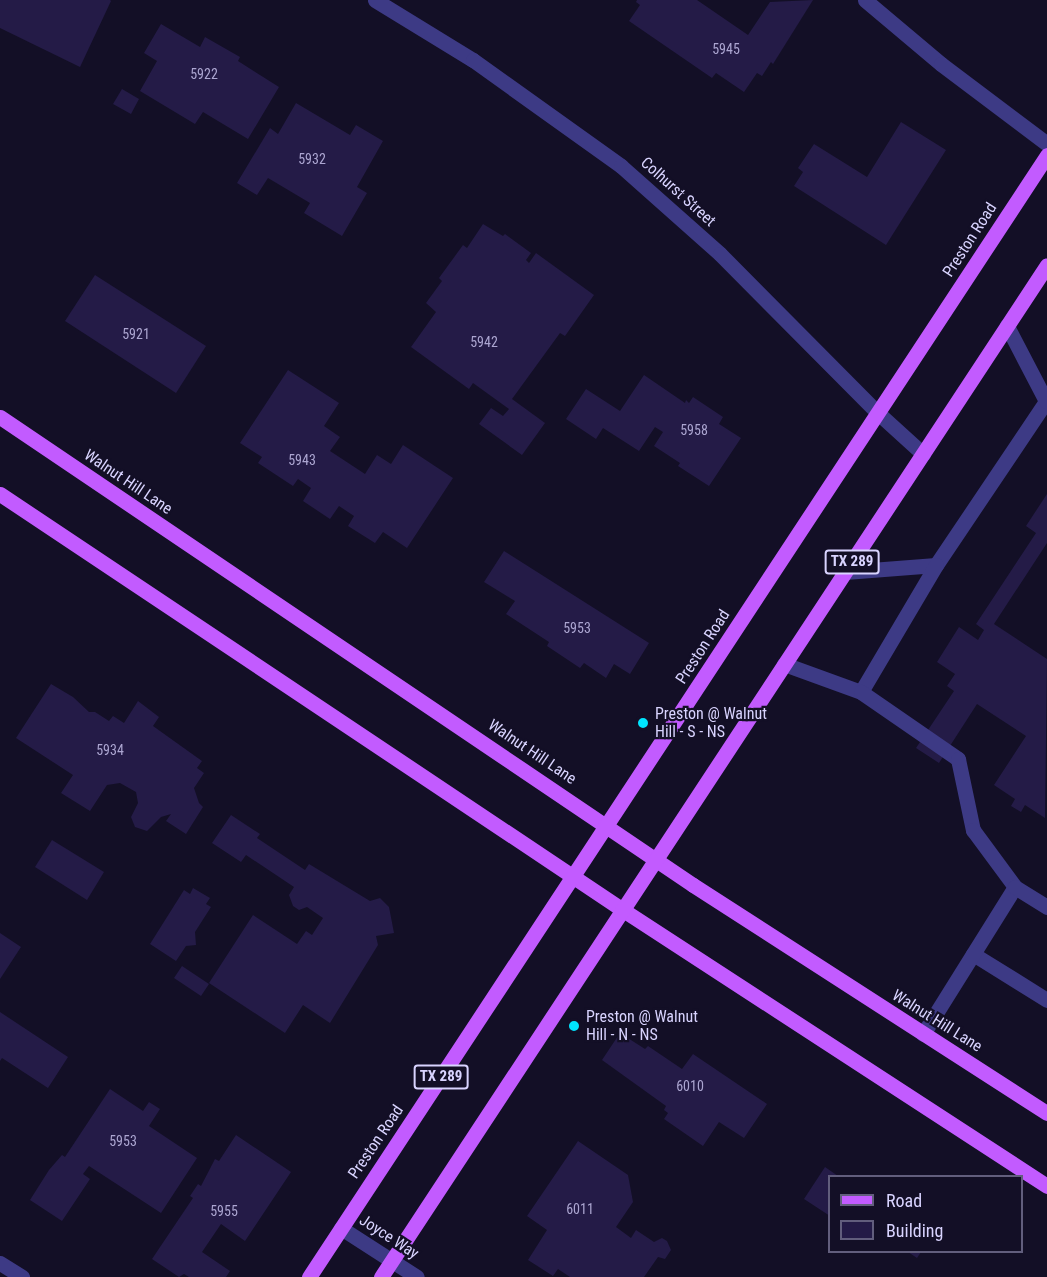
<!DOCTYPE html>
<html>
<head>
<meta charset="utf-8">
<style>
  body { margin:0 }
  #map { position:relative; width:1047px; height:1277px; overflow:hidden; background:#130f26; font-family:"Roboto Condensed",sans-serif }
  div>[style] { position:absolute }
  .building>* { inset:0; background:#241b47 }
  .minor>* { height:15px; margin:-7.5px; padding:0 7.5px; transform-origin:7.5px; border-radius:7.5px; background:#3d3a85 }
  .major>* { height:15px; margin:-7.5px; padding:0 7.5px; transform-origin:7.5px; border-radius:7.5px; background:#c25bff }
  .dots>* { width:16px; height:16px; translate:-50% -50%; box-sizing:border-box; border:3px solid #130f26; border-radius:50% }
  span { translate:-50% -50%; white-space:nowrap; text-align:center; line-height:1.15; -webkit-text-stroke:4.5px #130f26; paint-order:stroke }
  .number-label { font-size:14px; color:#aca6d1 }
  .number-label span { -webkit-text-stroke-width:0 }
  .shield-label span { padding:2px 4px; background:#130f26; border:2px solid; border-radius:4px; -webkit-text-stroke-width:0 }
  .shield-label { font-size:15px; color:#d9d4ff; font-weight:700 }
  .street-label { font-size:16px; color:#d9d4ff }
  .poi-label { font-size:16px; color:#d9d4ff }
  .left { translate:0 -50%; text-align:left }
  .legend { position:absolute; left:828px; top:1175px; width:195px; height:78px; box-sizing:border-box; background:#130f26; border:2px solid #625e7d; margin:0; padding:8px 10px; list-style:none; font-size:18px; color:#d9d4ff }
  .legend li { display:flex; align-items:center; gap:12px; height:30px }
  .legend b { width:30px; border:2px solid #625e7d }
</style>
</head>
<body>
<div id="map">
  <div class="building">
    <i style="clip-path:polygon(0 0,110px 0,111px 1px,80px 67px,0 28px)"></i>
    <i style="clip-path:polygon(637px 0,697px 0,748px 35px,770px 2px,813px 0,773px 64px,771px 62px,762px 76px,757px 73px,744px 92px,716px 73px,712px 78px,629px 21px,640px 5px,636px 2px)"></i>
    <i style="clip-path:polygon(161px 24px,200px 47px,205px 37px,240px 57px,238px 61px,279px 87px,248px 139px,203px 112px,195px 124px,140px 91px,157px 61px,144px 53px)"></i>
    <i style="clip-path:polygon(122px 89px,139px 99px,131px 114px,113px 104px)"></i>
    <i style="clip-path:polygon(296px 103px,350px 135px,356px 125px,383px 141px,357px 187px,367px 193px,342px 236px,304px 213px,310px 203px,268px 178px,257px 195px,237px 183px,270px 128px,278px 134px)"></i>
    <i style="clip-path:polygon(901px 122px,946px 150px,886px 245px,794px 186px,803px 172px,798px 168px,814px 144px,867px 177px)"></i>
    <i style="clip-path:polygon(483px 224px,503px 236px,505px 234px,531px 253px,526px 260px,529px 263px,536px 253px,594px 295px,565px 336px,560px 333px,512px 399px,545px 423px,522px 455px,479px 424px,491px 408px,503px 416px,509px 409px,473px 383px,469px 389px,411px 347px,436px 312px,426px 303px,442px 281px,439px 278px,463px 245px,467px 248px)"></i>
    <i style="clip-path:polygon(95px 275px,206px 346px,176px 393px,65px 321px)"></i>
    <i style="clip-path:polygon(288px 370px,339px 403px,324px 426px,340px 437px,330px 451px,365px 474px,377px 455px,391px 464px,403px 445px,453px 478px,407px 548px,383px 532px,375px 543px,348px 526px,354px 516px,339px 506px,330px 519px,303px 501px,311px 488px,298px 479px,293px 486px,258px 463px,262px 457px,240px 443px)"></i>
    <i style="clip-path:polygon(644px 375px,685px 403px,686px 400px,689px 403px,693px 397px,723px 417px,719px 424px,741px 438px,709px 486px,678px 466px,680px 463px,654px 446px,663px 432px,655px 427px,639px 451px,603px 428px,596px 439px,566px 419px,586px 389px,620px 411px)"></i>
    <i style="clip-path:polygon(1047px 494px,1047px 543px,994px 624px,1047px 659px,1045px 818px,1025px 805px,1021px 812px,1011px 806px,1015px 799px,994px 785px,1026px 736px,977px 704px,939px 763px,916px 748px,954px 691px,947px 686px,955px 674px,937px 662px,959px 627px,978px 640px,984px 630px,976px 624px,1036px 533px,1026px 526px)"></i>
    <i style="clip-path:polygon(504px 551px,649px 643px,630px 674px,614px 664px,606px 678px,584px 663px,580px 668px,547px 646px,549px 642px,506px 614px,515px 601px,484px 582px)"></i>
    <i style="clip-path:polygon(51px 684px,73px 697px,89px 712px,95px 712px,109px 721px,113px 716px,124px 723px,138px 701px,159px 717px,153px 726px,202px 761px,197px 768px,204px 773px,194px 788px,199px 803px,203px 807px,186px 834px,166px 821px,171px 814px,161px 817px,147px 831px,135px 827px,131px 817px,138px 803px,136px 792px,120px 783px,107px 785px,90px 811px,61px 793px,73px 775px,16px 738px)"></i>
    <i style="clip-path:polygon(231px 815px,260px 834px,257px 838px,305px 870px,309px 864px,370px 901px,380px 898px,389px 907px,394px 933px,376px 936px,378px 945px,330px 1023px,303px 1005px,285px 1033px,209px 983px,253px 915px,297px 944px,306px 931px,312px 935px,323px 918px,307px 907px,299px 910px,293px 906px,289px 895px,294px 887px,246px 855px,241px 862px,212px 843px)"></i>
    <i style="clip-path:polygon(52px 840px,104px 872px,87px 900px,35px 867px)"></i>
    <i style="clip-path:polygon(193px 888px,210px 898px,206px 904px,211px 907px,195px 932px,196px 945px,186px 946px,176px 961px,150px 944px,184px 890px,190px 894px)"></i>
    <i style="clip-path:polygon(0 933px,21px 947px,0 979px)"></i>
    <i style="clip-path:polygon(182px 966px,209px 984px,201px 996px,174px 978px)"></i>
    <i style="clip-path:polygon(0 1012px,68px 1057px,48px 1088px,2px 1058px,0 1061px)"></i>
    <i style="clip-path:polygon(620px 1033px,645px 1049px,648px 1046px,682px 1069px,693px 1054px,767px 1104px,744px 1138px,719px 1122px,703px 1146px,664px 1119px,668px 1113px,664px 1110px,666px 1106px,602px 1060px)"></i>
    <i style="clip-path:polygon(110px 1089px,143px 1111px,149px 1102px,160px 1109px,149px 1126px,197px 1158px,161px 1213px,89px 1166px,83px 1174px,90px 1179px,62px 1221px,30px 1200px,49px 1170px,62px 1155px,65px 1157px)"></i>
    <i style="clip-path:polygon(236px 1135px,291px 1172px,245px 1241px,221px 1224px,202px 1252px,230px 1271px,226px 1277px,189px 1277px,184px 1274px,179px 1277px,152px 1259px,193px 1198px,190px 1196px,198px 1184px,201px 1186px,215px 1159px,219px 1161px)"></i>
    <i style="clip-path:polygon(578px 1141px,628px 1175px,633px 1202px,616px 1227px,631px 1238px,636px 1230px,654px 1242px,662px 1238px,667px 1241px,671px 1250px,665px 1259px,658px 1257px,644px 1277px,570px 1277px,558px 1269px,553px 1276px,528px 1260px,547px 1230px,527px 1216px)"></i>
    <i style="clip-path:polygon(825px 1167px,838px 1176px,830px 1176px,830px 1216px,804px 1199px)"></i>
    <i style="clip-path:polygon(908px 1252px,921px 1252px,917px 1258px)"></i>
  </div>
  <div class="minor">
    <i style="left:375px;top:0;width:115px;rotate:31.5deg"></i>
    <i style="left:473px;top:60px;width:182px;rotate:35.6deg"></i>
    <i style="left:621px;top:166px;width:132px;rotate:41.6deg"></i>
    <i style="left:720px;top:254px;width:224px;rotate:45.2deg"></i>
    <i style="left:878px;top:413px;width:61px;rotate:42.3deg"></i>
    <i style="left:865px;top:0;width:99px;rotate:40.1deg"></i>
    <i style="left:941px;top:64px;width:133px;rotate:37deg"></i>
    <i style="left:936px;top:565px;width:197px;rotate:-56.1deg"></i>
    <i style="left:1046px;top:401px;width:85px;rotate:-117.5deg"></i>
    <i style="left:845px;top:572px;width:91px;rotate:-4.4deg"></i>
    <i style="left:936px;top:565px;width:147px;rotate:120.6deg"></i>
    <i style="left:784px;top:664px;width:82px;rotate:20deg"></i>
    <i style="left:861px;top:692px;width:118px;rotate:34.6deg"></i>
    <i style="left:958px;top:759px;width:73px;rotate:78.1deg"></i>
    <i style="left:973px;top:830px;width:71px;rotate:53.6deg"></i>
    <i style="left:973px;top:954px;width:87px;rotate:31.9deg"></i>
    <i style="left:923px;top:1034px;width:173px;rotate:-58deg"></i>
    <i style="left:1015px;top:887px;width:38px;rotate:32deg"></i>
    <i style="left:341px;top:1228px;width:90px;rotate:32.8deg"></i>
    <i style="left:0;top:1263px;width:26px;rotate:32deg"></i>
  </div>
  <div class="major">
    <i style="left:0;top:417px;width:836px;rotate:34.03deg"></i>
    <i style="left:693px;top:885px;width:421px;rotate:32.8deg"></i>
    <i style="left:0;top:494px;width:749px;rotate:33.73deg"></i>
    <i style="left:623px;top:910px;width:506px;rotate:33.06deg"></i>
    <i style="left:309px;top:1277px;width:1343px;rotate:-56.66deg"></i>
    <i style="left:381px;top:1277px;width:1211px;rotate:-56.65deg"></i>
  </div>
  <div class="dots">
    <i style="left:643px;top:723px;background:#00e5ff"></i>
    <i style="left:574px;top:1026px;background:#00e5ff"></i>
  </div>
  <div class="number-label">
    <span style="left:726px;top:49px">5945</span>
    <span style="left:204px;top:74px">5922</span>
    <span style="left:312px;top:159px">5932</span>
    <span style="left:136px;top:334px">5921</span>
    <span style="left:484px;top:342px">5942</span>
    <span style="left:694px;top:430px">5958</span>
    <span style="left:302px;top:460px">5943</span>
    <span style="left:577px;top:628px">5953</span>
    <span style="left:110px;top:750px">5934</span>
    <span style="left:690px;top:1086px">6010</span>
    <span style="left:123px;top:1141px">5953</span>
    <span style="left:580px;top:1209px">6011</span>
    <span style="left:224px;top:1211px">5955</span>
  </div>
  <div class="shield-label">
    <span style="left:852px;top:562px">TX 289</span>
    <span style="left:441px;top:1077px">TX 289</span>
  </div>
  <div class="street-label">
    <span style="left:678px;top:192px;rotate:42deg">Colhurst Street</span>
    <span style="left:970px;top:240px;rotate:-57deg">Preston Road</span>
    <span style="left:128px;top:482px;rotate:34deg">Walnut Hill Lane</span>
    <span style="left:703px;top:647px;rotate:-57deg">Preston Road</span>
    <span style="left:532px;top:752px;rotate:34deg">Walnut Hill Lane</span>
    <span style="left:937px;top:1021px;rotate:32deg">Walnut Hill Lane</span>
    <span style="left:376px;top:1142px;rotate:-56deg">Preston Road</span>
    <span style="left:389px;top:1237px;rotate:33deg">Joyce Way</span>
  </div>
  <div class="poi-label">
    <span class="left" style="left:655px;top:723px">Preston @ Walnut<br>Hill - S - NS</span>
    <span class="left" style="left:586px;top:1026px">Preston @ Walnut<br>Hill - N - NS</span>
  </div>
  <ul class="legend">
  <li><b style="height:8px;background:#c25bff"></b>Road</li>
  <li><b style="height:16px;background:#241b47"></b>Building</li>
  </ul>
</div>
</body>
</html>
